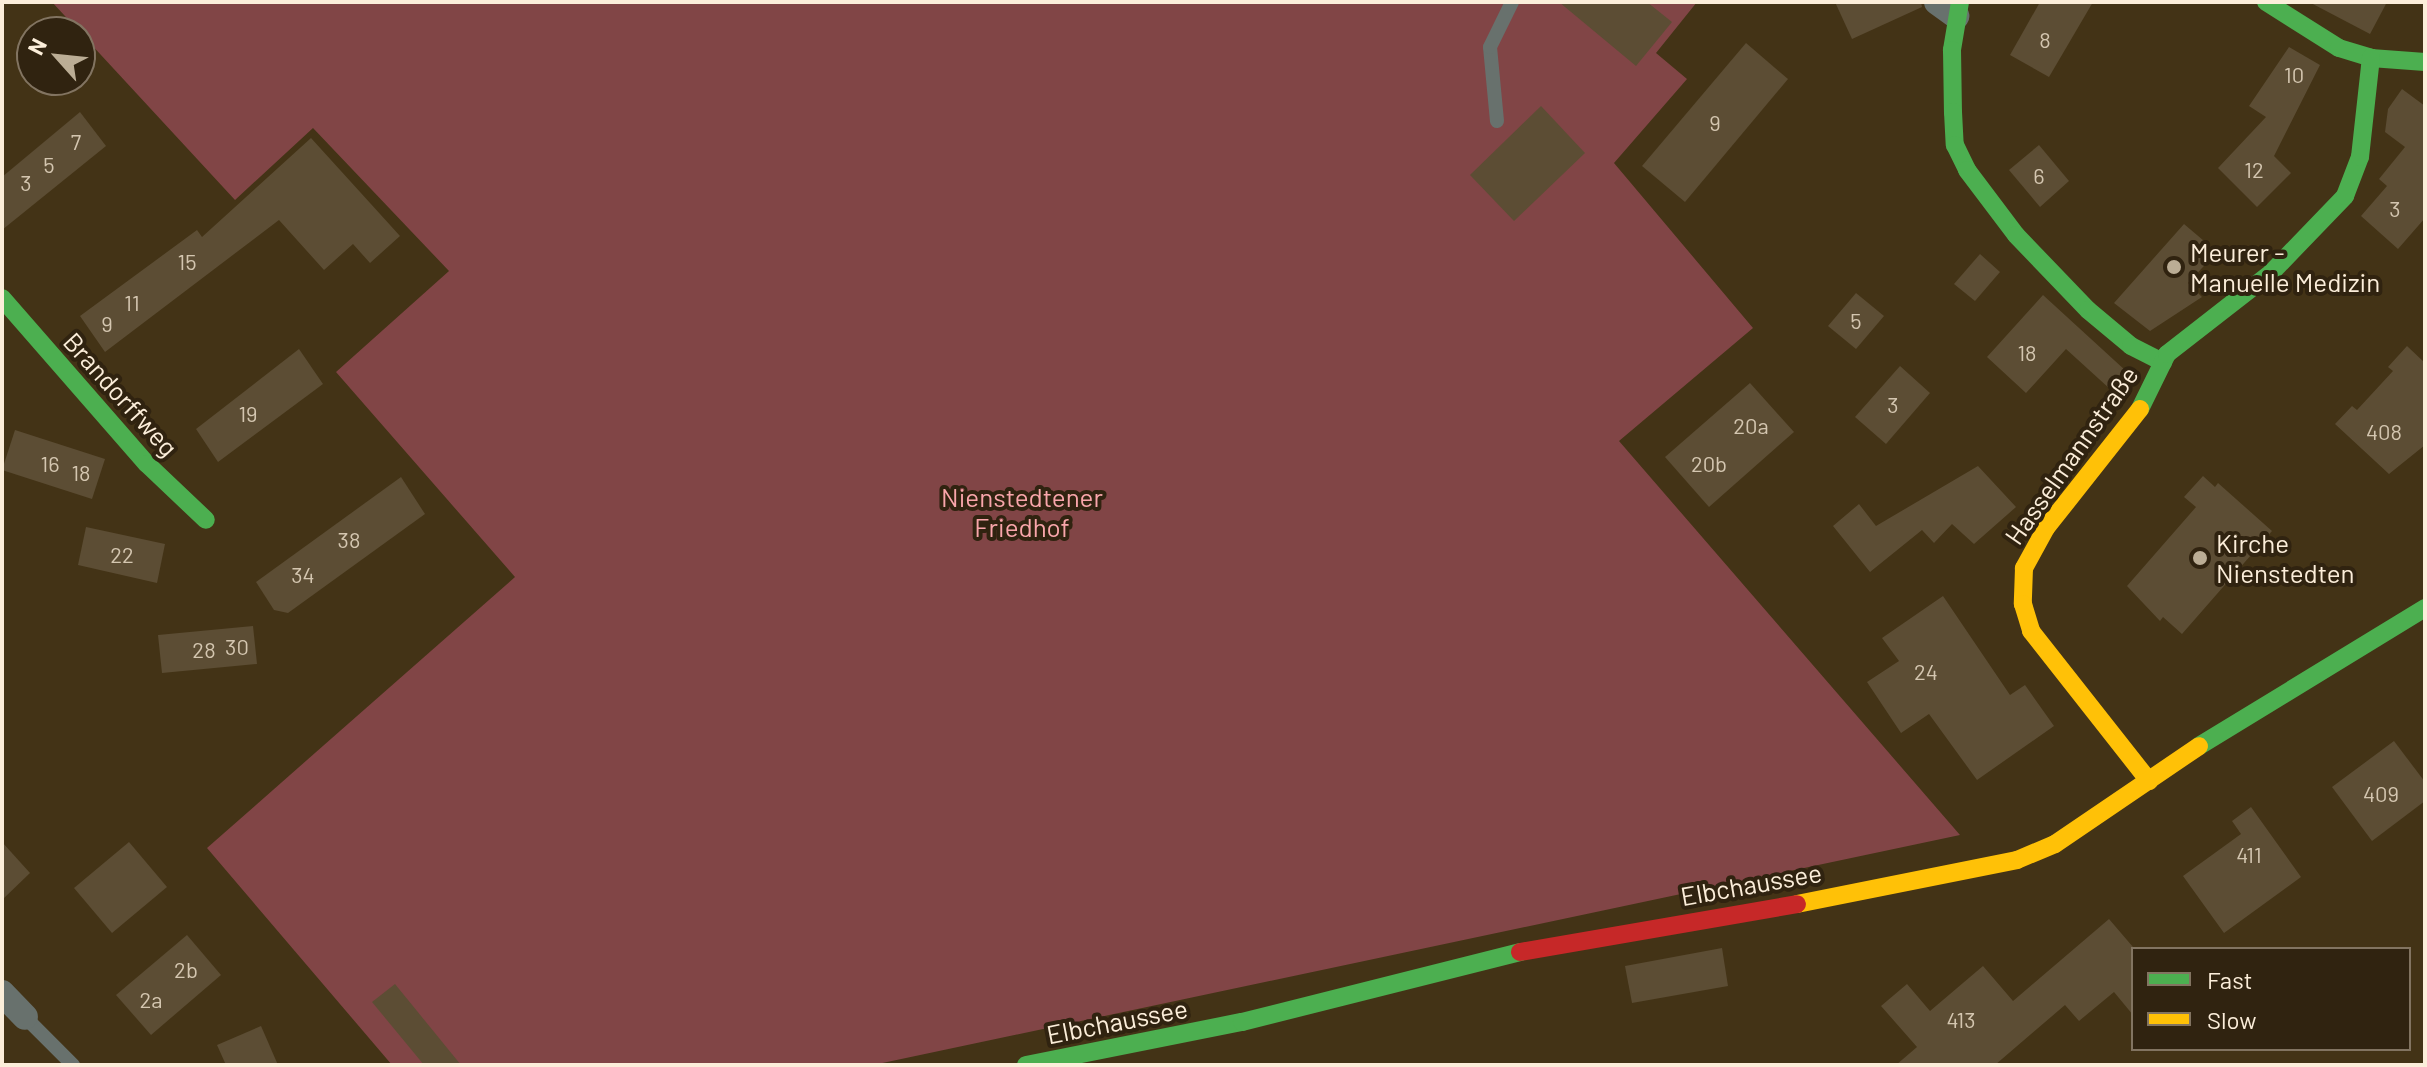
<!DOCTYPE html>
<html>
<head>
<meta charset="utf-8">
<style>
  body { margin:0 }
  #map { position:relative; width:2427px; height:1067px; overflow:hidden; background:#433316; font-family:Barlow,sans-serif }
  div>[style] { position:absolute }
  .green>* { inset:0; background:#814546 }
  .building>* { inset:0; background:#5c4d34 }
  .lane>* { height:14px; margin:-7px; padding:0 7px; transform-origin:7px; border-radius:7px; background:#68716d }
  .street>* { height:26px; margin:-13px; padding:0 13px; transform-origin:13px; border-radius:13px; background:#68716d }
  .fast>* { height:18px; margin:-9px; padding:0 9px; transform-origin:9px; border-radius:9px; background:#4caf50 }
  .slow>* { height:18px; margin:-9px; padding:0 9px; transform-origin:9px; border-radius:9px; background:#ffc107 }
  .jam>* { height:18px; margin:-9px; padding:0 9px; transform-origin:9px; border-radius:9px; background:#c62828 }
  .dots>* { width:22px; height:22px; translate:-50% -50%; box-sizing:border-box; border:4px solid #302310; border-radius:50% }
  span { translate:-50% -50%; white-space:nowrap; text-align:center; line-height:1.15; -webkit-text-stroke:8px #302310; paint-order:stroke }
  .number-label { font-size:22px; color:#d4c6b0 }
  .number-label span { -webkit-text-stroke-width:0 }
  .poi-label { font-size:26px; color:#fceeda }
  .left { translate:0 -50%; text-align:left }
  .street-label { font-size:26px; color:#fceeda }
  .park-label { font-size:26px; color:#f9a6ab }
  .frame { position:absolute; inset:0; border:4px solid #fceeda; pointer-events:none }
  .legend { position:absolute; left:2131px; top:947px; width:280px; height:104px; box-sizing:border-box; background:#302310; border:2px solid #827461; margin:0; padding:10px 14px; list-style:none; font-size:24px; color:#fceeda }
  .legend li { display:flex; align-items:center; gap:16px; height:40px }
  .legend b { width:40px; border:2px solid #827461 }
  .north { position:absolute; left:16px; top:16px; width:80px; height:80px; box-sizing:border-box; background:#302310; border:2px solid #827461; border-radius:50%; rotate:297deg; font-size:22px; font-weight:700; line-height:32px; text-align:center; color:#fceeda }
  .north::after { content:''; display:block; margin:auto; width:28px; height:36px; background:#bbad95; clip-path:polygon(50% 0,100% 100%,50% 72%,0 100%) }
</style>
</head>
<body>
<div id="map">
  <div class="green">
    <i style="clip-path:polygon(52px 2px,1697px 2px,1656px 53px,1687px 79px,1614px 163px,1753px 328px,1619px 441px,1960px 835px,873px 1065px,392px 1065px,207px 848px,515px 577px,336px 372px,449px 271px,313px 128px,235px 200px)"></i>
  </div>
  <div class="building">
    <i style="clip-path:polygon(1559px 2px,1647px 2px,1672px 22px,1636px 66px)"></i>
    <i style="clip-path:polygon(1835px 2px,1921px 2px,1922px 7px,1852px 39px)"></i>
    <i style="clip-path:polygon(2040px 2px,2093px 2px,2049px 77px,2010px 55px)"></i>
    <i style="clip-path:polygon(2309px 2px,2387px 2px,2370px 34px)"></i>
    <i style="clip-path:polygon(1746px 43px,1788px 79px,1685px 202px,1642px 166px)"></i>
    <i style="clip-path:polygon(2289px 47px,2320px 65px,2274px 156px,2291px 173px,2257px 207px,2218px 168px,2266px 117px,2249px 106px)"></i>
    <i style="clip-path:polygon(2402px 89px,2425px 106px,2425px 218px,2398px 249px,2361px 216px,2387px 186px,2379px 179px,2405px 147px,2385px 132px,2388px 109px)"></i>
    <i style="clip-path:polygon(1541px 106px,1585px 153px,1514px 221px,1470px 175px)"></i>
    <i style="clip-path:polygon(80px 112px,106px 146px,2px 230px,2px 177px)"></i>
    <i style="clip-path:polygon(311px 138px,400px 236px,370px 263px,353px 244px,324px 270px,279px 220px,105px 352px,80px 316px,197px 230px,202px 237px)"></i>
    <i style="clip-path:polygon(2039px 145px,2069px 181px,2040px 207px,2009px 170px)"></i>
    <i style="clip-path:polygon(2184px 224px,2217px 252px,2188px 283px,2202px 297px,2150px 331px,2114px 303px)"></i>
    <i style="clip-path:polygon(1980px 254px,2000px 272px,1975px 301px,1954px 284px)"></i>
    <i style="clip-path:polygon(1856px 293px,1884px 316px,1856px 349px,1828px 326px)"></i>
    <i style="clip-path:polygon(2043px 295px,2126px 371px,2110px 389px,2066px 349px,2026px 393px,1987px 357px)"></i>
    <i style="clip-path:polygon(2407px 346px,2425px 363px,2425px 445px,2389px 474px,2335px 424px,2352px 406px,2357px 410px,2393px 371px,2388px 367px)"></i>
    <i style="clip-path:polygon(299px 349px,323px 384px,218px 462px,196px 429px)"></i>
    <i style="clip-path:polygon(1900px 366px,1930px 393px,1886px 444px,1855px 417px)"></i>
    <i style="clip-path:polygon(1750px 383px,1794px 432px,1709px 507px,1665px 457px)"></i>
    <i style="clip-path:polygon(15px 430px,105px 459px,92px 499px,2px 470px)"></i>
    <i style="clip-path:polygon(1978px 466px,2016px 507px,1974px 544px,1952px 524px,1934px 543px,1922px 530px,1870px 572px,1833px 526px,1859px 504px,1876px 526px)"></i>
    <i style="clip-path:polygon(2203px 476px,2215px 487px,2218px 483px,2272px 531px,2182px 634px,2163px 617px,2160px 621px,2127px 586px,2196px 507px,2184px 497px)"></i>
    <i style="clip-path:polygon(401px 477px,425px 514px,288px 613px,274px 610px,256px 582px)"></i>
    <i style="clip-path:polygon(86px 527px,165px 544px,157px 583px,78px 565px)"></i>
    <i style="clip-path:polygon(1943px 596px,2010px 695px,2025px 685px,2054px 726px,1977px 780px,1929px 714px,1901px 733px,1867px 682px,1899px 661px,1882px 638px)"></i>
    <i style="clip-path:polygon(253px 626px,257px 664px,162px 673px,158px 635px)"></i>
    <i style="clip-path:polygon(2394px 741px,2425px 782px,2425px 801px,2372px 841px,2332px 787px)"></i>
    <i style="clip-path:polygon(2251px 807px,2301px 877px,2224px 933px,2183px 876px,2241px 834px,2232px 821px)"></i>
    <i style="clip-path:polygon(2px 842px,30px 873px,2px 900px)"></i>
    <i style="clip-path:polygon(129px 842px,167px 887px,112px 933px,74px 888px)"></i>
    <i style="clip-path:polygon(2109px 919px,2133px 947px,2133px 1015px,2114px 992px,2079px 1021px,2065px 1005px,1995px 1065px,1896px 1065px,1917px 1047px,1881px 1006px,1907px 984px,1930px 1011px,1983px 966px,2013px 1001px)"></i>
    <i style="clip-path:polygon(187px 935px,221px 975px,151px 1035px,116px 995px)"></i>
    <i style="clip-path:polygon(1722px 948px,1728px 986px,1632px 1003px,1625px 966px)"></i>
    <i style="clip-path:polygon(395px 984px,461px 1065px,424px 1065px,372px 1002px)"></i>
    <i style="clip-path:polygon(261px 1026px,278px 1065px,226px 1065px,217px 1045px)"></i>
  </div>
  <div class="lane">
    <i style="left:1497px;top:121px;width:74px;rotate:-95.4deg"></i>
    <i style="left:1490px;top:47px;width:50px;rotate:-63.9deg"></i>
    <i style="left:25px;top:1017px;width:68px;rotate:45deg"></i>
  </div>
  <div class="street">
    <i style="left:1937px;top:2px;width:24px;rotate:36deg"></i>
    <i style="left:2px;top:993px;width:33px;rotate:46deg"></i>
  </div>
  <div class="fast">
    <i style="left:1960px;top:2px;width:49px;rotate:99.5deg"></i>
    <i style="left:1952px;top:50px;width:62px;rotate:89.1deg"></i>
    <i style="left:1953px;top:112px;width:33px;rotate:87deg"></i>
    <i style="left:1955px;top:145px;width:28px;rotate:64deg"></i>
    <i style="left:1967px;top:170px;width:81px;rotate:53deg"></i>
    <i style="left:2016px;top:235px;width:104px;rotate:46.2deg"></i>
    <i style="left:2088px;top:310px;width:56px;rotate:39.9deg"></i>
    <i style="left:2131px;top:346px;width:36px;rotate:27deg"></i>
    <i style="left:2266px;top:2px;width:86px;rotate:32.2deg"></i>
    <i style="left:2339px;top:48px;width:34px;rotate:17deg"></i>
    <i style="left:2371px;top:58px;width:54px;rotate:4.2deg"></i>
    <i style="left:2px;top:298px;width:220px;rotate:48.9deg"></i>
    <i style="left:147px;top:464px;width:81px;rotate:43.5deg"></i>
    <i style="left:2140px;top:409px;width:61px;rotate:-63.9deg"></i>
    <i style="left:2167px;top:354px;width:132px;rotate:-37.9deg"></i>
    <i style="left:2271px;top:273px;width:107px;rotate:-46.1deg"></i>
    <i style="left:2345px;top:196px;width:42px;rotate:-69deg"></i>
    <i style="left:2360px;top:157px;width:100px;rotate:-83.7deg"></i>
    <i style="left:2199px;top:746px;width:265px;rotate:-31.4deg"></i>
    <i style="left:1026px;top:1065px;width:220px;rotate:-11.3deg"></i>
    <i style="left:1242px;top:1022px;width:287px;rotate:-14.1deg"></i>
  </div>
  <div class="slow">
    <i style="left:2140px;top:409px;width:152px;rotate:128.3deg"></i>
    <i style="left:2046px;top:528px;width:46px;rotate:118.8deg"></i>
    <i style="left:2024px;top:568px;width:36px;rotate:92deg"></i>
    <i style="left:2023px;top:604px;width:28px;rotate:73deg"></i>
    <i style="left:2031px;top:631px;width:191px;rotate:51.8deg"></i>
    <i style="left:1797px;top:904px;width:224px;rotate:-11.3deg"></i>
    <i style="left:2017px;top:860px;width:41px;rotate:-22.8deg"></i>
    <i style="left:2055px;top:844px;width:174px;rotate:-34.2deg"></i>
  </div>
  <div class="jam">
    <i style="left:1520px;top:952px;width:281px;rotate:-9.8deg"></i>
  </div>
  <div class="dots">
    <i style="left:2174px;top:267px;background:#bbad95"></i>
    <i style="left:2200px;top:558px;background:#bbad95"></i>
  </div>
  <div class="number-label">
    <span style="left:2045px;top:40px">8</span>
    <span style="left:2294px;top:75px">10</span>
    <span style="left:1715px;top:123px">9</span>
    <span style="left:76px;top:142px">7</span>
    <span style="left:49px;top:165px">5</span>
    <span style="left:2254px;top:170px">12</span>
    <span style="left:2039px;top:176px">6</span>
    <span style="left:26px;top:183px">3</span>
    <span style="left:2395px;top:209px">3</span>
    <span style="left:187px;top:262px">15</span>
    <span style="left:132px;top:303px">11</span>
    <span style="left:1856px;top:321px">5</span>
    <span style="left:107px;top:324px">9</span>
    <span style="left:2027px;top:353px">18</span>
    <span style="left:1893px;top:405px">3</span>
    <span style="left:248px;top:414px">19</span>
    <span style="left:1751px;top:426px">20a</span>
    <span style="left:2384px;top:432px">408</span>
    <span style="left:50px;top:464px">16</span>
    <span style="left:1709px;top:464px">20b</span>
    <span style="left:81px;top:473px">18</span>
    <span style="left:349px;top:540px">38</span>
    <span style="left:122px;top:555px">22</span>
    <span style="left:303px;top:575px">34</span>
    <span style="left:237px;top:647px">30</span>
    <span style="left:204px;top:650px">28</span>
    <span style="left:1926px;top:672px">24</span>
    <span style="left:2381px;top:794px">409</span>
    <span style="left:2249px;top:855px">411</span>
    <span style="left:186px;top:970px">2b</span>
    <span style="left:151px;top:1000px">2a</span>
    <span style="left:1961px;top:1020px">413</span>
  </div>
  <div class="poi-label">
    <span class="left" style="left:2190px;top:267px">Meurer -<br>Manuelle Medizin</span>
    <span class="left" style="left:2216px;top:558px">Kirche<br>Nienstedten</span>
  </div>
  <div class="street-label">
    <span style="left:121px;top:394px;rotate:48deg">Brandorffweg</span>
    <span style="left:2071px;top:455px;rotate:-55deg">Hasselmannstraße</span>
    <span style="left:1751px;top:884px;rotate:-10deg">Elbchaussee</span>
    <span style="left:1117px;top:1021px;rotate:-11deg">Elbchaussee</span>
  </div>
  <div class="park-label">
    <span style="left:1022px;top:512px">Nienstedtener<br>Friedhof</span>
  </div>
  <div class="frame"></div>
  <ul class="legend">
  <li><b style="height:10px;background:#4caf50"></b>Fast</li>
  <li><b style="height:10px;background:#ffc107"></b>Slow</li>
  </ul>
  <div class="north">N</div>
</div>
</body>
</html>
